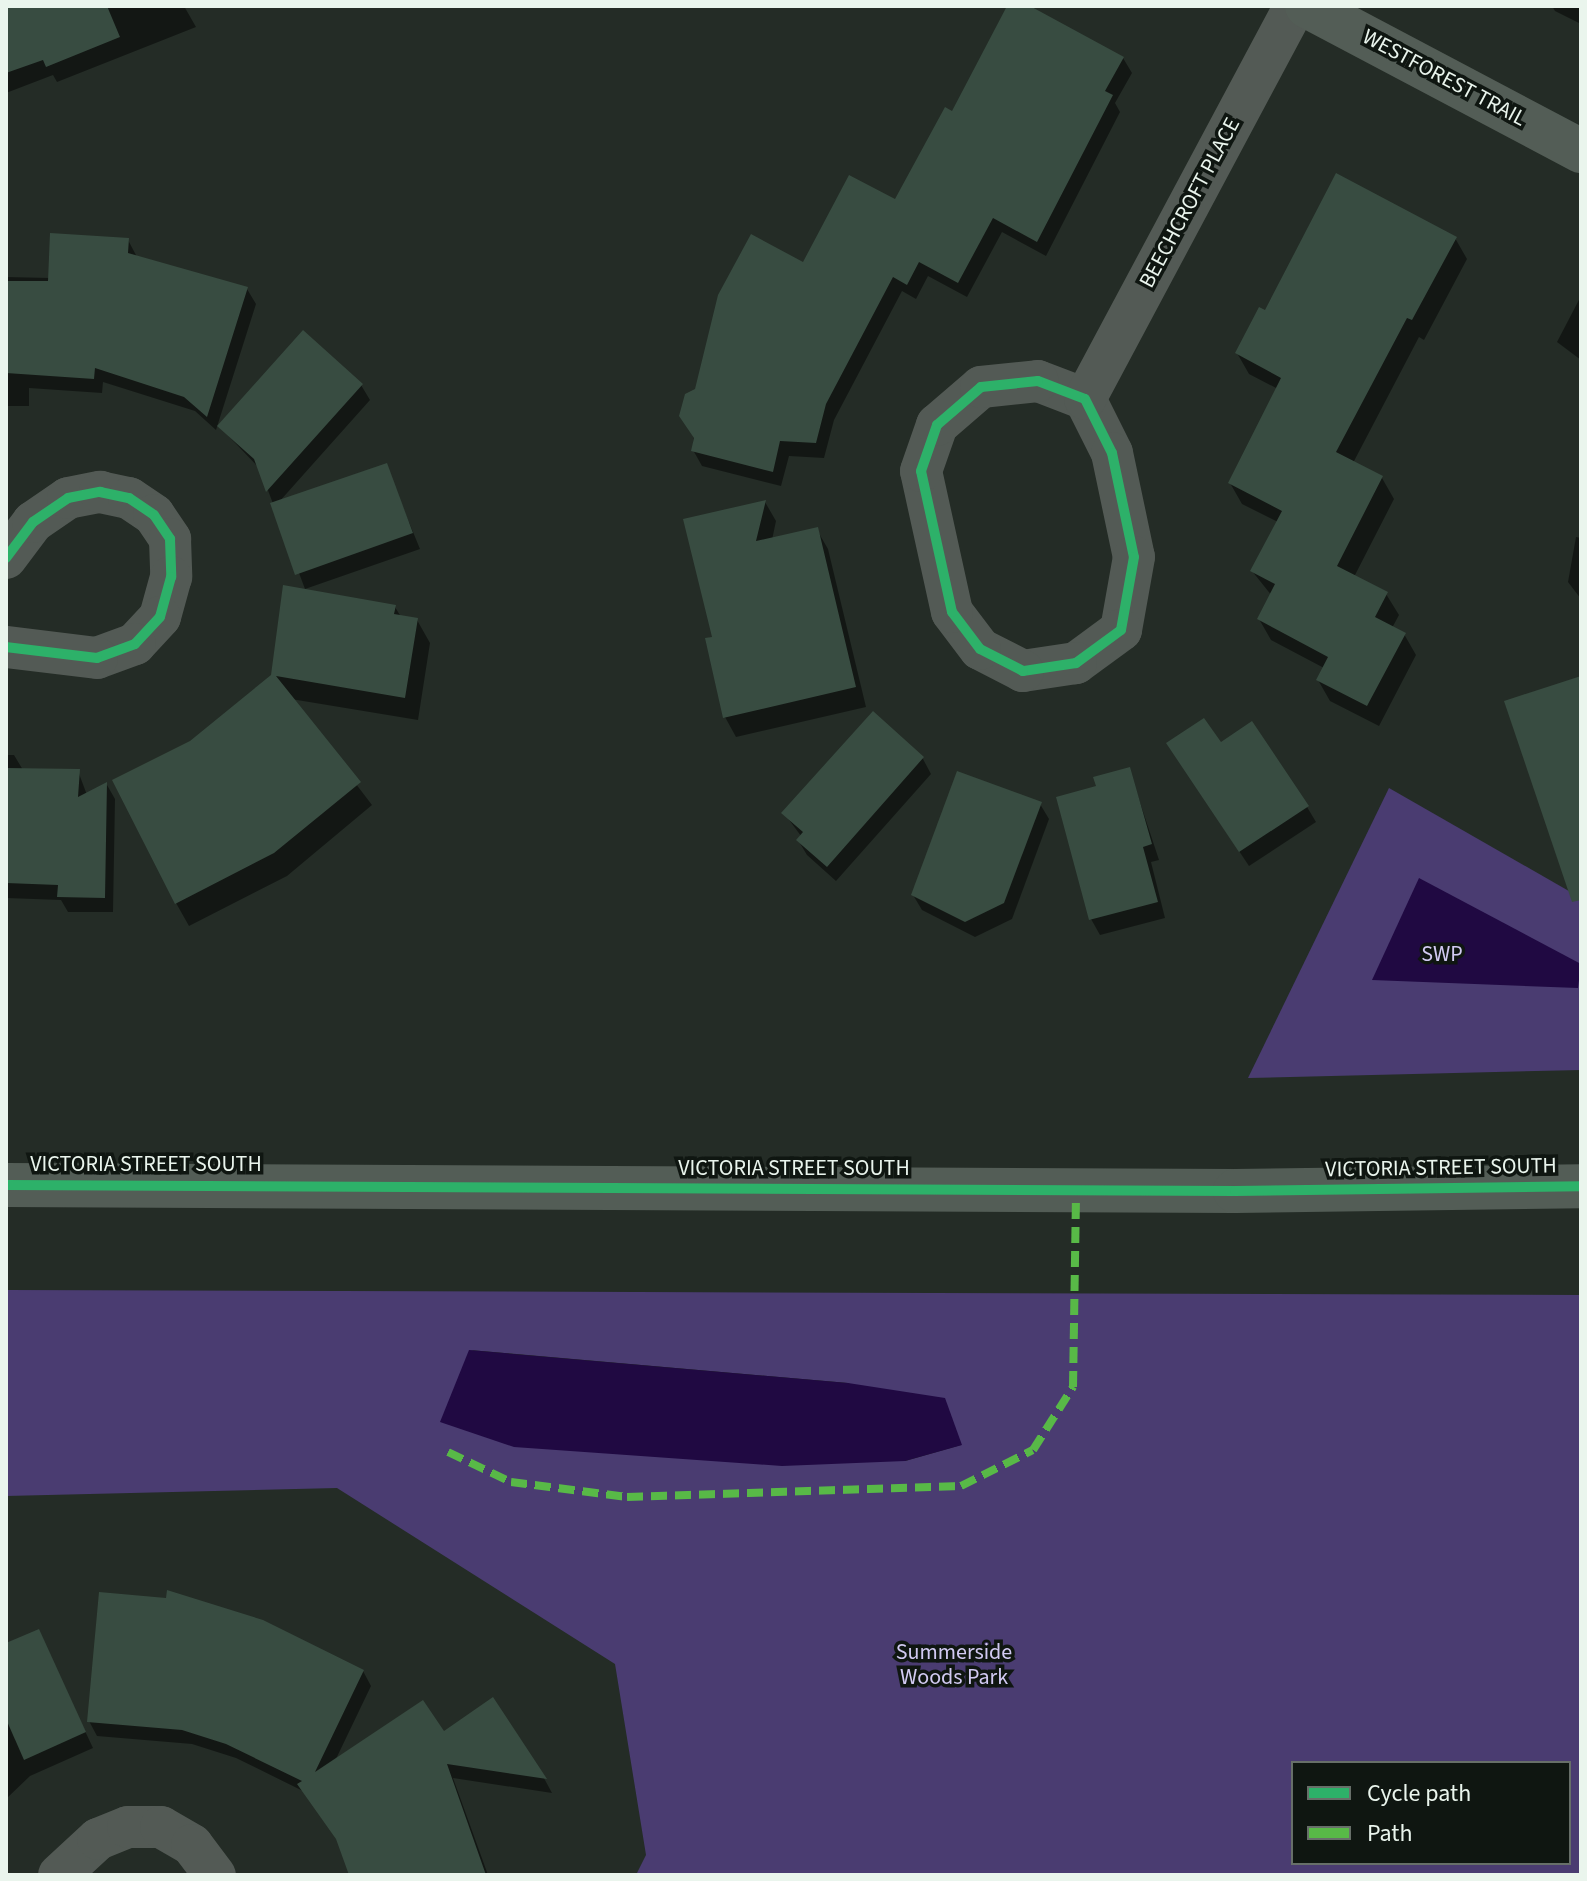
<!DOCTYPE html>
<html>
<head>
<meta charset="utf-8">
<style>
  body { margin:0 }
  #map { position:relative; width:1587px; height:1881px; overflow:hidden; background:#242c26; font-family:"Source Sans 3",sans-serif }
  div>[style] { position:absolute }
  .green>* { inset:0; background:#4a3c71 }
  .water>* { inset:0; background:#200942 }
  .shadow>* { inset:0; background:#0007 }
  .building>* { inset:0; background:#384c41 }
  .street>* { height:42px; margin:-21px; padding:0 21px; transform-origin:21px; border-radius:21px; background:#535a55 }
  .secondary>* { height:44px; margin:-22px; padding:0 22px; transform-origin:22px; border-radius:22px; background:#535d56 }
  .quiet>* { height:8px; margin-top:-4px; transform-origin:0; background:repeating-linear-gradient(90deg,#58b947 0 16px,transparent 0 24px) }
  .cycleway>* { height:10px; margin:-5px; padding:0 5px; transform-origin:5px; border-radius:5px; background:#2db169 }
  span { translate:-50% -50%; white-space:nowrap; text-align:center; line-height:1.15; -webkit-text-stroke:7px #0f1611; paint-order:stroke }
  .street-label { font-size:22px; color:#eaf5ed }
  .park-label { font-size:22px; color:#d2caf2 }
  .frame { position:absolute; inset:0; border:8px solid #eaf5ed; pointer-events:none }
  .legend { position:absolute; left:1291px; top:1761px; width:280px; height:104px; box-sizing:border-box; background:#0f1611; border:2px solid #676f69; margin:0; padding:10px 14px; list-style:none; font-size:24px; color:#eaf5ed }
  .legend li { display:flex; align-items:center; gap:16px; height:40px }
  .legend b { width:40px; border:2px solid #676f69 }
</style>
</head>
<body>
<div id="map">
  <div class="green">
    <i style="clip-path:polygon(1389px 788px,1581px 898px,1581px 1070px,1248px 1078px)"></i>
    <i style="clip-path:polygon(evenodd,6px 1290px,1581px 1295px,1581px 1875px,636px 1875px,646px 1855px,615px 1664px,337px 1488px,6px 1496px,6px 1290px,470px 1350px,848px 1383px,961px 1445px,905px 1461px,470px 1350px,6px 1290px,1293px 1763px,1569px 1763px,1569px 1863px,1293px 1863px,1293px 1763px)"></i>
  </div>
  <div class="water">
    <i style="clip-path:polygon(1419px 878px,1581px 964px,1578px 988px,1372px 980px)"></i>
    <i style="clip-path:polygon(469px 1350px,848px 1383px,945px 1398px,962px 1445px,905px 1461px,782px 1466px,514px 1447px,440px 1422px)"></i>
  </div>
  <div class="shadow">
    <i style="clip-path:polygon(6px 6px,184px 6px,196px 27px,57px 82px,53px 75px,6px 93px)"></i>
    <i style="clip-path:polygon(1009px 6px,1026px 6px,1123px 58px,1132px 73px,1115px 103px,1120px 112px,1046px 256px,1002px 232px,967px 297px,928px 276px,916px 299px,902px 291px,834px 420px,824px 458px,789px 456px,781px 486px,702px 466px,693px 450px,697px 390px,804px 264px,896px 202px,952px 113px)"></i>
    <i style="clip-path:polygon(1552px 6px,1581px 6px,1581px 24px,1555px 11px)"></i>
    <i style="clip-path:polygon(1455px 238px,1467px 259px,1424px 340px,1419px 337px,1353px 463px,1382px 478px,1394px 499px,1354px 577px,1386px 594px,1399px 615px,1392px 628px,1404px 634px,1416px 655px,1379px 726px,1330px 701px,1318px 680px,1324px 668px,1271px 640px,1259px 619px,1272px 596px,1252px 571px,1278px 522px,1242px 504px,1230px 483px,1278px 389px,1249px 374px,1237px 353px,1265px 313px)"></i>
    <i style="clip-path:polygon(128px 240px,137px 257px,247px 289px,256px 304px,216px 430px,195px 411px,103px 382px,102px 393px,29px 388px,29px 406px,6px 406px,6px 277px,50px 278px)"></i>
    <i style="clip-path:polygon(1581px 296px,1581px 360px,1557px 342px)"></i>
    <i style="clip-path:polygon(361px 385px,370px 400px,279px 502px,386px 466px,420px 549px,305px 589px,260px 469px,219px 426px)"></i>
    <i style="clip-path:polygon(765px 502px,776px 521px,772px 540px,817px 530px,828px 549px,866px 707px,736px 737px,725px 717px,714px 638px)"></i>
    <i style="clip-path:polygon(1576px 537px,1581px 538px,1581px 599px,1568px 582px)"></i>
    <i style="clip-path:polygon(395px 607px,401px 617px,417px 620px,430px 643px,418px 720px,291px 699px,372px 805px,287px 876px,189px 926px,176px 903px,191px 743px,273px 676px)"></i>
    <i style="clip-path:polygon(873px 714px,923px 759px,931px 774px,836px 881px,807px 855px,798px 840px,801px 836px,784px 813px)"></i>
    <i style="clip-path:polygon(1220px 745px,1307px 807px,1316px 822px,1249px 866px,1177px 758px)"></i>
    <i style="clip-path:polygon(6px 755px,14px 755px,23px 770px,78px 771px,87px 795px,107px 785px,115px 799px,113px 912px,68px 912px,61px 900px,6px 898px)"></i>
    <i style="clip-path:polygon(1129px 769px,1159px 860px,1151px 862px,1165px 918px,1100px 935px,1091px 919px,1098px 788px)"></i>
    <i style="clip-path:polygon(1040px 804px,1049px 819px,1012px 919px,975px 937px,922px 910px,913px 895px)"></i>
    <i style="clip-path:polygon(38px 1631px,93px 1748px,30px 1776px,6px 1799px,6px 1646px)"></i>
    <i style="clip-path:polygon(363px 1671px,371px 1686px,335px 1761px,443px 1734px,492px 1700px,545px 1780px,552px 1793px,453px 1778px,488px 1875px,351px 1875px,343px 1846px,303px 1791px,236px 1758px,192px 1744px,97px 1736px,89px 1721px)"></i>
  </div>
  <div class="building">
    <i style="clip-path:polygon(6px 6px,107px 6px,120px 37px,46px 67px,43px 60px,6px 73px)"></i>
    <i style="clip-path:polygon(1007px 6px,1030px 6px,1124px 57px,1105px 91px,1113px 95px,1037px 242px,993px 218px,958px 283px,919px 262px,907px 285px,893px 277px,826px 404px,816px 443px,780px 441px,773px 472px,691px 451px,694px 438px,679px 416px,685px 394px,695px 389px,718px 295px,751px 234px,803px 262px,849px 175px,895px 199px,945px 107px,952px 111px)"></i>
    <i style="clip-path:polygon(1336px 173px,1457px 237px,1412px 320px,1407px 318px,1336px 452px,1383px 476px,1337px 566px,1388px 592px,1375px 617px,1406px 633px,1367px 706px,1316px 680px,1328px 657px,1257px 619px,1275px 584px,1250px 571px,1282px 511px,1228px 483px,1281px 378px,1235px 353px,1259px 307px,1265px 310px)"></i>
    <i style="clip-path:polygon(50px 233px,129px 238px,128px 253px,248px 287px,207px 417px,184px 397px,95px 368px,94px 379px,6px 373px,6px 281px,48px 281px)"></i>
    <i style="clip-path:polygon(303px 330px,363px 384px,266px 492px,254px 459px,217px 426px)"></i>
    <i style="clip-path:polygon(387px 463px,413px 533px,295px 575px,270px 503px)"></i>
    <i style="clip-path:polygon(766px 500px,756px 541px,818px 527px,856px 687px,723px 718px,705px 638px,712px 637px,683px 519px)"></i>
    <i style="clip-path:polygon(283px 585px,396px 605px,394px 614px,418px 618px,405px 698px,276px 676px,361px 782px,274px 853px,175px 904px,112px 780px,190px 741px,271px 675px)"></i>
    <i style="clip-path:polygon(1581px 676px,1581px 900px,1572px 902px,1504px 701px)"></i>
    <i style="clip-path:polygon(873px 711px,924px 757px,827px 867px,796px 840px,803px 832px,781px 813px)"></i>
    <i style="clip-path:polygon(1204px 718px,1221px 742px,1252px 721px,1309px 806px,1239px 852px,1166px 743px)"></i>
    <i style="clip-path:polygon(1130px 767px,1152px 844px,1143px 847px,1158px 902px,1089px 920px,1056px 797px,1096px 786px,1093px 777px)"></i>
    <i style="clip-path:polygon(6px 768px,80px 769px,78px 797px,107px 782px,105px 898px,57px 897px,58px 885px,6px 883px)"></i>
    <i style="clip-path:polygon(957px 771px,1042px 802px,1004px 903px,965px 922px,911px 895px)"></i>
    <i style="clip-path:polygon(167px 1590px,263px 1620px,364px 1670px,315px 1772px,423px 1700px,444px 1731px,493px 1697px,547px 1779px,447px 1764px,486px 1875px,349px 1875px,336px 1839px,297px 1784px,302px 1781px,226px 1744px,182px 1730px,87px 1722px,99px 1592px,166px 1598px)"></i>
    <i style="clip-path:polygon(39px 1629px,86px 1732px,24px 1760px,6px 1719px,6px 1643px)"></i>
  </div>
  <div class="street">
    <i style="left:1038px;top:381px;width:50px;rotate:21deg"></i>
    <i style="left:1085px;top:399px;width:60px;rotate:63.4deg"></i>
    <i style="left:1112px;top:453px;width:106px;rotate:78.1deg"></i>
    <i style="left:1134px;top:557px;width:74px;rotate:100.1deg"></i>
    <i style="left:1121px;top:630px;width:56px;rotate:143.7deg"></i>
    <i style="left:1076px;top:663px;width:54px;rotate:171.4deg"></i>
    <i style="left:1023px;top:671px;width:48px;rotate:-152.9deg"></i>
    <i style="left:980px;top:649px;width:46px;rotate:-127.1deg"></i>
    <i style="left:952px;top:612px;width:144px;rotate:-102.4deg"></i>
    <i style="left:921px;top:471px;width:49px;rotate:-70.8deg"></i>
    <i style="left:937px;top:425px;width:58px;rotate:-40.8deg"></i>
    <i style="left:981px;top:387px;width:57px;rotate:-6deg"></i>
    <i style="left:1085px;top:399px;width:446px;rotate:-61.9deg"></i>
    <i style="left:6px;top:558px;width:45px;rotate:-53.1deg"></i>
    <i style="left:33px;top:522px;width:42px;rotate:-34.4deg"></i>
    <i style="left:68px;top:498px;width:33px;rotate:-11deg"></i>
    <i style="left:100px;top:492px;width:30px;rotate:12deg"></i>
    <i style="left:129px;top:498px;width:30px;rotate:34deg"></i>
    <i style="left:154px;top:515px;width:29px;rotate:56deg"></i>
    <i style="left:170px;top:539px;width:38px;rotate:88deg"></i>
    <i style="left:171px;top:577px;width:41px;rotate:105.4deg"></i>
    <i style="left:160px;top:617px;width:37px;rotate:133deg"></i>
    <i style="left:135px;top:644px;width:40px;rotate:159.8deg"></i>
    <i style="left:97px;top:658px;width:92px;rotate:-173.1deg"></i>
    <i style="left:59px;top:1875px;width:53px;rotate:-42.7deg"></i>
    <i style="left:98px;top:1839px;width:32px;rotate:-22deg"></i>
    <i style="left:128px;top:1827px;width:33px"></i>
    <i style="left:161px;top:1827px;width:36px;rotate:30deg"></i>
    <i style="left:192px;top:1845px;width:38px;rotate:53deg"></i>
  </div>
  <div class="secondary">
    <i style="left:1307px;top:6px;width:310px;rotate:27.9deg"></i>
    <i style="left:6px;top:1185px;width:1229px;rotate:0.28deg"></i>
    <i style="left:1235px;top:1191px;width:346px;rotate:-0.8deg"></i>
  </div>
  <div class="quiet">
    <i style="left:448px;top:1452px;width:70px;rotate:25.5deg"></i>
    <i style="left:511px;top:1482px;width:117px;rotate:7.4deg"></i>
    <i style="left:627px;top:1497px;width:334px;rotate:-1.9deg"></i>
    <i style="left:961px;top:1486px;width:80px;rotate:-26.6deg"></i>
    <i style="left:1033px;top:1450px;width:75px;rotate:-57.6deg"></i>
    <i style="left:1073px;top:1387px;width:197px;rotate:-89.1deg"></i>
  </div>
  <div class="cycleway">
    <i style="left:1038px;top:381px;width:50px;rotate:21deg"></i>
    <i style="left:1085px;top:399px;width:60px;rotate:63.4deg"></i>
    <i style="left:1112px;top:453px;width:106px;rotate:78.1deg"></i>
    <i style="left:1134px;top:557px;width:74px;rotate:100.1deg"></i>
    <i style="left:1121px;top:630px;width:56px;rotate:143.7deg"></i>
    <i style="left:1076px;top:663px;width:54px;rotate:171.4deg"></i>
    <i style="left:1023px;top:671px;width:48px;rotate:-152.9deg"></i>
    <i style="left:980px;top:649px;width:46px;rotate:-127.1deg"></i>
    <i style="left:952px;top:612px;width:144px;rotate:-102.4deg"></i>
    <i style="left:921px;top:471px;width:49px;rotate:-70.8deg"></i>
    <i style="left:937px;top:425px;width:58px;rotate:-40.8deg"></i>
    <i style="left:981px;top:387px;width:57px;rotate:-6deg"></i>
    <i style="left:6px;top:558px;width:45px;rotate:-53.1deg"></i>
    <i style="left:33px;top:522px;width:42px;rotate:-34.4deg"></i>
    <i style="left:68px;top:498px;width:33px;rotate:-11deg"></i>
    <i style="left:100px;top:492px;width:30px;rotate:12deg"></i>
    <i style="left:129px;top:498px;width:30px;rotate:34deg"></i>
    <i style="left:154px;top:515px;width:29px;rotate:56deg"></i>
    <i style="left:170px;top:539px;width:38px;rotate:88deg"></i>
    <i style="left:171px;top:577px;width:41px;rotate:105.4deg"></i>
    <i style="left:160px;top:617px;width:37px;rotate:133deg"></i>
    <i style="left:135px;top:644px;width:40px;rotate:159.8deg"></i>
    <i style="left:97px;top:658px;width:92px;rotate:-173.1deg"></i>
    <i style="left:6px;top:1185px;width:1229px;rotate:0.28deg"></i>
    <i style="left:1235px;top:1191px;width:346px;rotate:-0.8deg"></i>
  </div>
  <div class="street-label">
    <span style="left:1444px;top:78px;rotate:28deg">WESTFOREST TRAIL</span>
    <span style="left:1190px;top:203px;rotate:-62deg">BEECHCROFT PLACE</span>
    <span style="left:146px;top:1165px">VICTORIA STREET SOUTH</span>
    <span style="left:1441px;top:1168px;rotate:-1deg">VICTORIA STREET SOUTH</span>
    <span style="left:794px;top:1169px">VICTORIA STREET SOUTH</span>
  </div>
  <div class="park-label">
    <span style="left:1442px;top:955px">SWP</span>
    <span style="left:954px;top:1665px">Summerside<br>Woods Park</span>
  </div>
  <div class="frame"></div>
  <ul class="legend">
  <li><b style="height:10px;background:#2db169"></b>Cycle path</li>
  <li><b style="height:10px;background:#58b947"></b>Path</li>
  </ul>
</div>
</body>
</html>
